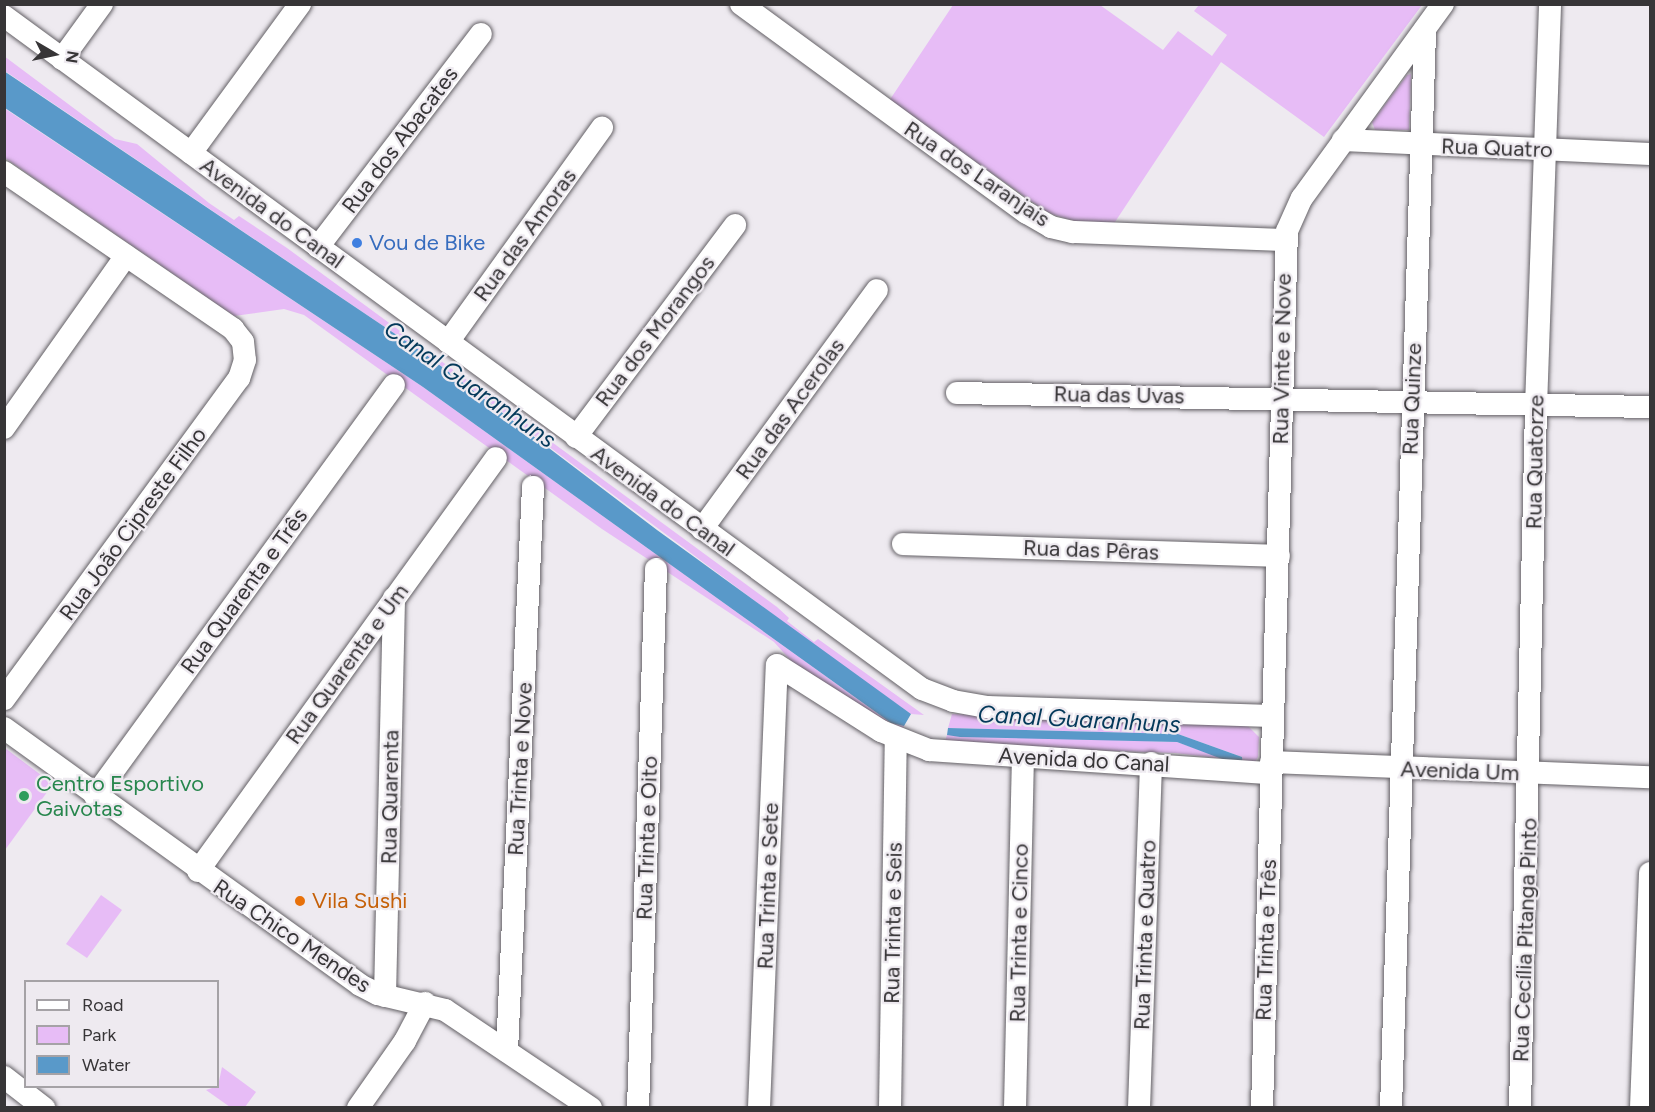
<!DOCTYPE html>
<html>
<head>
<meta charset="utf-8">
<style>
  body { margin:0 }
  #map { position:relative; width:1655px; height:1112px; overflow:hidden; background:#eeeaf0; font-family:Figtree,sans-serif }
  div>[style] { position:absolute }
  .green>* { inset:0; background:#e7bcf6 }
  .water>* { inset:0; background:#5999c9 }
  .roads { filter:drop-shadow(0 0 2px #636065) drop-shadow(0 0 2px #636065) }
  .minor>* { height:22px; margin:-11px; padding:0 11px; transform-origin:11px; border-radius:11px; background:#fff }
  .dots>* { width:16px; height:16px; translate:-50% -50%; box-sizing:border-box; border:3px solid #eeeaf0; border-radius:50% }
  span { translate:-50% -50%; white-space:nowrap; text-align:center; line-height:1.15; -webkit-text-stroke:4.5px #eeeaf0; paint-order:stroke }
  .street-label { font-size:22px; color:#373537 }
  .shop-label { font-size:22px; color:#366cbe }
  .left { translate:0 -50%; text-align:left }
  .leisure-label { font-size:22px; color:#27864d }
  .food-label { font-size:22px; color:#c56008 }
  .water-label { font-size:24px; color:#04395a; font-style:italic }
  .frame { position:absolute; inset:0; border:6px solid #373537; pointer-events:none }
  .legend { position:absolute; left:24px; top:980px; width:195px; height:108px; box-sizing:border-box; background:#eeeaf0; border:2px solid #a5a2a6; margin:0; padding:8px 10px; list-style:none; font-size:18px; color:#373537 }
  .legend li { display:flex; align-items:center; gap:12px; height:30px }
  .legend b { width:30px; border:2px solid #a5a2a6 }
  .north { position:absolute; left:24px; top:24px; width:60px; height:60px; -webkit-text-stroke:4px #eeeaf0; paint-order:stroke; rotate:99deg; font-size:16px; font-weight:700; line-height:24px; text-align:center; color:#373537 }
  .north::after { content:''; display:block; margin:auto; width:21px; height:27px; background:#373537; clip-path:polygon(50% 0,100% 100%,50% 72%,0 100%) }
</style>
</head>
<body>
<div id="map">
  <div class="green">
    <i style="clip-path:polygon(953px 5px,1100px 5px,1163px 50px,1178px 31px,1212px 56px,1227px 35px,1194px 11px,1199px 5px,1422px 5px,1324px 137px,1221px 62px,1113px 225px,1074px 221px,1048px 213px,889px 101px)"></i>
    <i style="clip-path:polygon(4px 56px,115px 139px,137px 144px,209px 203px,234px 220px,239px 216px,287px 248px,777px 607px,789px 618px,787px 621px,814px 642px,818px 639px,924px 715px,911px 714px,846px 669px,425px 354px,5px 71px)"></i>
    <i style="clip-path:polygon(1411px 74px,1409px 130px,1375px 130px,1372px 122px,1407px 75px)"></i>
    <i style="clip-path:polygon(4px 108px,423px 387px,891px 723px,904px 726px,901px 732px,793px 663px,774px 642px,602px 529px,304px 315px,284px 309px,234px 316px,5px 158px)"></i>
    <i style="clip-path:polygon(952px 714px,1248px 726px,1259px 737px,1258px 757px,1254px 764px,1243px 767px,1242px 757px,1178px 734px,948px 728px)"></i>
    <i style="clip-path:polygon(947px 735px,1177px 742px,1225px 759px,1175px 753px,958px 746px,944px 744px)"></i>
    <i style="clip-path:polygon(5px 748px,53px 784px,5px 850px)"></i>
    <i style="clip-path:polygon(101px 895px,122px 910px,87px 958px,66px 944px)"></i>
    <i style="clip-path:polygon(222px 1067px,256px 1092px,245px 1107px,230px 1107px,206px 1090px,218px 1086px)"></i>
  </div>
  <div class="water">
    <i style="clip-path:polygon(4px 71px,425px 354px,657px 530px,911px 714px,904px 726px,891px 723px,423px 387px,5px 108px)"></i>
    <i style="clip-path:polygon(948px 728px,1178px 734px,1242px 757px,1243px 767px,1177px 742px,960px 737px,947px 735px)"></i>
  </div>
  <div class="roads">
    <div class="minor">
      <i style="left:741px;top:4px;width:354px;rotate:36.2deg"></i>
      <i style="left:1027px;top:213px;width:28px;rotate:30deg"></i>
      <i style="left:1051px;top:227px;width:23px;rotate:13deg"></i>
      <i style="left:1073px;top:232px;width:212px;rotate:2.2deg"></i>
      <i style="left:4px;top:16px;width:1138px;rotate:36.25deg"></i>
      <i style="left:922px;top:689px;width:33px;rotate:21deg"></i>
      <i style="left:953px;top:701px;width:35px;rotate:10deg"></i>
      <i style="left:987px;top:707px;width:285px;rotate:1.8deg"></i>
      <i style="left:62px;top:59px;width:68px;rotate:-54deg"></i>
      <i style="left:1343px;top:140px;width:307px;rotate:2.6deg"></i>
      <i style="left:191px;top:153px;width:185px;rotate:-53.8deg"></i>
      <i style="left:4px;top:172px;width:278px;rotate:34.4deg"></i>
      <i style="left:233px;top:329px;width:16px;rotate:52deg"></i>
      <i style="left:243px;top:342px;width:18px;rotate:84deg"></i>
      <i style="left:245px;top:360px;width:19px;rotate:108deg"></i>
      <i style="left:239px;top:378px;width:398px;rotate:126.2deg"></i>
      <i style="left:318px;top:247px;width:268px;rotate:-52.6deg"></i>
      <i style="left:448px;top:342px;width:264px;rotate:-54.3deg"></i>
      <i style="left:957px;top:393px;width:693px;rotate:1.16deg"></i>
      <i style="left:4px;top:428px;width:211px;rotate:-54.7deg"></i>
      <i style="left:576px;top:437px;width:265px;rotate:-53.1deg"></i>
      <i style="left:702px;top:529px;width:296px;rotate:-53.8deg"></i>
      <i style="left:903px;top:544px;width:376px;rotate:1.8deg"></i>
      <i style="left:777px;top:665px;width:123px;rotate:32.4deg"></i>
      <i style="left:881px;top:731px;width:52px;rotate:21.6deg"></i>
      <i style="left:929px;top:750px;width:342px;rotate:3.9deg"></i>
      <i style="left:4px;top:728px;width:439px;rotate:35.8deg"></i>
      <i style="left:360px;top:985px;width:20px;rotate:27deg"></i>
      <i style="left:378px;top:994px;width:69px;rotate:13.4deg"></i>
      <i style="left:445px;top:1010px;width:176px;rotate:33.9deg"></i>
      <i style="left:1271px;top:762px;width:379px;rotate:2.3deg"></i>
      <i style="left:95px;top:796px;width:508px;rotate:-53.96deg"></i>
      <i style="left:198px;top:871px;width:509px;rotate:-54.19deg"></i>
      <i style="left:385px;top:996px;width:398px;rotate:-88.7deg"></i>
      <i style="left:507px;top:1051px;width:565px;rotate:-87.36deg"></i>
      <i style="left:4px;top:1077px;width:51px;rotate:37.8deg"></i>
      <i style="left:358px;top:1108px;width:82px;rotate:-55deg"></i>
      <i style="left:405px;top:1041px;width:43px;rotate:-62.2deg"></i>
      <i style="left:638px;top:1108px;width:539px;rotate:-88.09deg"></i>
      <i style="left:759px;top:1108px;width:443px;rotate:-87.7deg"></i>
      <i style="left:890px;top:1108px;width:370px;rotate:-89.1deg"></i>
      <i style="left:1015px;top:1108px;width:350px;rotate:-88.7deg"></i>
      <i style="left:1139px;top:1108px;width:345px;rotate:-88deg"></i>
      <i style="left:1262px;top:1108px;width:877px;rotate:-88.37deg"></i>
      <i style="left:1287px;top:231px;width:36px;rotate:-66deg"></i>
      <i style="left:1302px;top:198px;width:240px;rotate:-54deg"></i>
      <i style="left:1391px;top:1108px;width:1079px;rotate:-88.19deg"></i>
      <i style="left:1520px;top:1108px;width:701px;rotate:-88.69deg"></i>
      <i style="left:1536px;top:407px;width:403px;rotate:-88deg"></i>
      <i style="left:1641px;top:1108px;width:235px;rotate:-87.8deg"></i>
    </div>
  </div>
  <div class="dots">
    <i style="left:357px;top:243px;background:#3f7fe0"></i>
    <i style="left:24px;top:796px;background:#2e9e5b"></i>
    <i style="left:300px;top:901px;background:#e8710a"></i>
  </div>
  <div class="street-label">
    <span style="left:400px;top:140px;rotate:-53deg">Rua dos Abacates</span>
    <span style="left:1497px;top:148px;rotate:2deg">Rua Quatro</span>
    <span style="left:977px;top:174px;rotate:34deg">Rua dos Laranjais</span>
    <span style="left:272px;top:213px;rotate:36deg">Avenida do Canal</span>
    <span style="left:525px;top:235px;rotate:-54deg">Rua das Amoras</span>
    <span style="left:655px;top:331px;rotate:-53deg">Rua dos Morangos</span>
    <span style="left:1282px;top:359px;rotate:-89deg">Rua Vinte e Nove</span>
    <span style="left:1119px;top:395px;rotate:1deg">Rua das Uvas</span>
    <span style="left:1412px;top:399px;rotate:-88deg">Rua Quinze</span>
    <span style="left:790px;top:409px;rotate:-54deg">Rua das Acerolas</span>
    <span style="left:1535px;top:462px;rotate:-89deg">Rua Quatorze</span>
    <span style="left:663px;top:501px;rotate:36deg">Avenida do Canal</span>
    <span style="left:133px;top:524px;rotate:-54deg">Rua João Cipreste Filho</span>
    <span style="left:1091px;top:550px;rotate:2deg">Rua das Pêras</span>
    <span style="left:244px;top:591px;rotate:-54deg">Rua Quarenta e Três</span>
    <span style="left:347px;top:664px;rotate:-54deg">Rua Quarenta e Um</span>
    <span style="left:1084px;top:760px;rotate:3deg">Avenida do Canal</span>
    <span style="left:520px;top:769px;rotate:-87deg">Rua Trinta e Nove</span>
    <span style="left:1460px;top:771px;rotate:2deg">Avenida Um</span>
    <span style="left:390px;top:797px;rotate:-89deg">Rua Quarenta</span>
    <span style="left:647px;top:838px;rotate:-88deg">Rua Trinta e Oito</span>
    <span style="left:768px;top:886px;rotate:-88deg">Rua Trinta e Sete</span>
    <span style="left:893px;top:923px;rotate:-89deg">Rua Trinta e Seis</span>
    <span style="left:1019px;top:933px;rotate:-89deg">Rua Trinta e Cinco</span>
    <span style="left:1145px;top:935px;rotate:-88deg">Rua Trinta e Quatro</span>
    <span style="left:292px;top:936px;rotate:34deg">Rua Chico Mendes</span>
    <span style="left:1266px;top:940px;rotate:-88deg">Rua Trinta e Três</span>
    <span style="left:1525px;top:940px;rotate:-88deg">Rua Cecília Pitanga Pinto</span>
  </div>
  <div class="shop-label">
    <span class="left" style="left:369px;top:243px">Vou de Bike</span>
  </div>
  <div class="leisure-label">
    <span class="left" style="left:36px;top:796px">Centro Esportivo<br>Gaivotas</span>
  </div>
  <div class="food-label">
    <span class="left" style="left:312px;top:901px">Vila Sushi</span>
  </div>
  <div class="water-label">
    <span style="left:470px;top:384px;rotate:35deg">Canal Guaranhuns</span>
    <span style="left:1079px;top:719px;rotate:3deg">Canal Guaranhuns</span>
  </div>
  <div class="frame"></div>
  <ul class="legend">
  <li><b style="height:8px;background:#fff"></b>Road</li>
  <li><b style="height:16px;background:#e7bcf6"></b>Park</li>
  <li><b style="height:16px;background:#5999c9"></b>Water</li>
  </ul>
  <div class="north">N</div>
</div>
</body>
</html>
